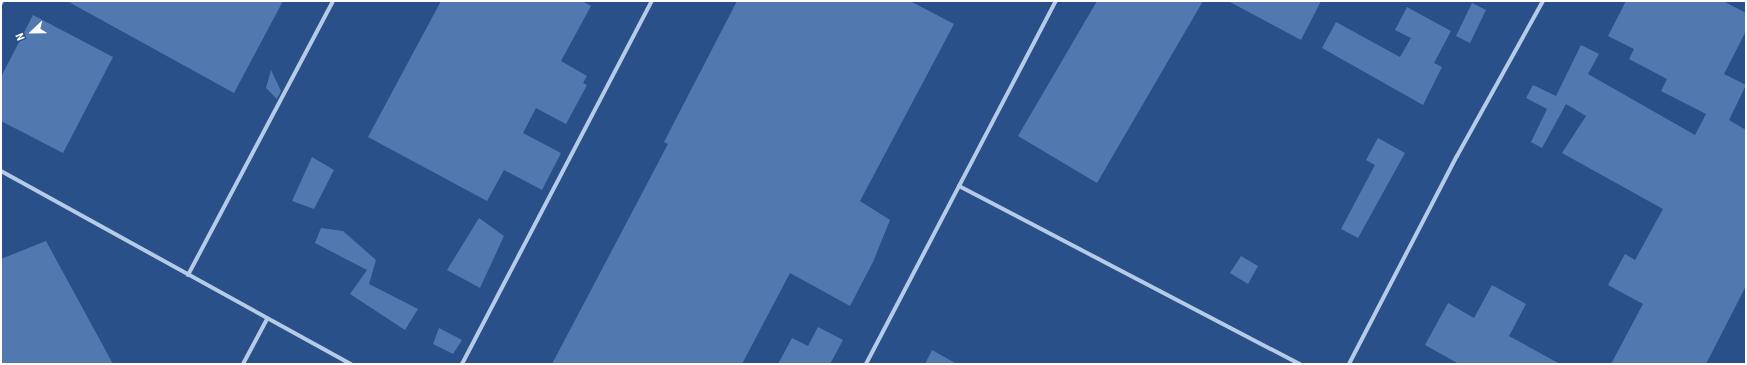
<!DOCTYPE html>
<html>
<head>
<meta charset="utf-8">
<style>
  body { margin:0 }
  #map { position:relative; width:1747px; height:365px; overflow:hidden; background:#295088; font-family:"Roboto Condensed",sans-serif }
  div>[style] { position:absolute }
  .building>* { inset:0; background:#5279af }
  .street>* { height:4px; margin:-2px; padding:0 2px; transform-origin:2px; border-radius:2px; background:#b5cbe8 }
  span { translate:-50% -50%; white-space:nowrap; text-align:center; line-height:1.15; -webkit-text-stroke:4px #295088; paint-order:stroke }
  .frame { position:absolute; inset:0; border:2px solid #fff; pointer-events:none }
  .north { position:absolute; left:12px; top:12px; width:40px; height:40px; -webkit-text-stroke:3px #295088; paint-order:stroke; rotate:248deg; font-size:11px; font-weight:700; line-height:16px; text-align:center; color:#fff }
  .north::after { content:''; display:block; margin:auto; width:14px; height:18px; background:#fff; clip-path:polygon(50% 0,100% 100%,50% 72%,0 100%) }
</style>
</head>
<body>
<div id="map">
  <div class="building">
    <i style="clip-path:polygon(67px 1px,283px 1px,234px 93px)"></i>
    <i style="clip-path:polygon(441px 1px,582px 1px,591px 6px,561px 61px,587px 76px,583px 83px,587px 85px,566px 124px,536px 108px,523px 133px,561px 153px,542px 190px,504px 170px,487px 201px,368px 137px)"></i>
    <i style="clip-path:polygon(737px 1px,910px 1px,954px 24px,860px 201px,890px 220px,873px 262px,850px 306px,790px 273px,742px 364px,552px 364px,668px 144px,664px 142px)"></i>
    <i style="clip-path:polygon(1097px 1px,1203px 1px,1097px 183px,1018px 136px)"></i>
    <i style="clip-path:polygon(1228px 1px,1321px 1px,1301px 40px)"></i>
    <i style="clip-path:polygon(1626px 1px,1723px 1px,1746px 13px,1746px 31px,1724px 74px,1746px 85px,1729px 120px,1746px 130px,1746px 286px,1706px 364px,1611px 364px,1643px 304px,1608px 285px,1625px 254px,1635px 260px,1663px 209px,1562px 153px,1586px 116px,1566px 104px,1542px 148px,1531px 142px,1547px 109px,1526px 98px,1533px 85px,1556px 96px,1581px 45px,1599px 54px,1588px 74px,1695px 135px,1706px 114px,1661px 91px,1667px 79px,1629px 59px,1634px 49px,1608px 36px)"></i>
    <i style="clip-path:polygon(1472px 3px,1486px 10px,1470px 43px,1456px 36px)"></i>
    <i style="clip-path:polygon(1407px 7px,1451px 31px,1434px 63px,1442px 67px,1423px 105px,1322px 48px,1336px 22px,1400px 57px,1411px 38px,1395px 30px)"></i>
    <i style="clip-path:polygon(33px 15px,113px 57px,63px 153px,1px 121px,1px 77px)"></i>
    <i style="clip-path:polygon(271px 70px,281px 91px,277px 99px,266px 88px)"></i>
    <i style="clip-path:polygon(1378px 138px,1405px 153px,1358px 238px,1341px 229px,1375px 165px,1366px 160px)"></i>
    <i style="clip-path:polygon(312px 157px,334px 170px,314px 209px,292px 201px)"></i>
    <i style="clip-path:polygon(479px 218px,504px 236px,480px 288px,447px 270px)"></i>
    <i style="clip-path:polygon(321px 228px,343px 231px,376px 260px,369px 284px,418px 309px,405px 330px,350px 294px,367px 270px,315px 243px)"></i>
    <i style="clip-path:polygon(46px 241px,113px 364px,1px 364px,1px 259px)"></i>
    <i style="clip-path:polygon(1241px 256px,1258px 266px,1248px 284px,1230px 273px)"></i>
    <i style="clip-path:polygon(1492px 285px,1526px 304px,1509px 336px,1560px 364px,1459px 364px,1425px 345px,1448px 303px,1474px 318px)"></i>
    <i style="clip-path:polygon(818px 327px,843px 340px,830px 364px,778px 364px,792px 338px,808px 346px)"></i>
    <i style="clip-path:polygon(439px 328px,462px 340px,453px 354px,433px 344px)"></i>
    <i style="clip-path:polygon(932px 350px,957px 364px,925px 364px)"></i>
  </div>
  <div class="street">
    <i style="left:1px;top:3px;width:2px;rotate:-63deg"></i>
    <i style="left:1px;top:171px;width:400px;rotate:28.9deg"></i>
    <i style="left:959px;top:186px;width:385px;rotate:27.6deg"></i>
    <i style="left:188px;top:275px;width:310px;rotate:-62.1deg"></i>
    <i style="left:243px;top:364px;width:51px;rotate:-61.9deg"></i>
    <i style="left:462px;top:364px;width:410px;rotate:-62.4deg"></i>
    <i style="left:866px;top:364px;width:410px;rotate:-62.4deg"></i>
    <i style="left:1349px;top:364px;width:234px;rotate:-62.6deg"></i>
    <i style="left:1457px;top:156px;width:177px;rotate:-61deg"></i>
  </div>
  <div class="frame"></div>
  <div class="north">N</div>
</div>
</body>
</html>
